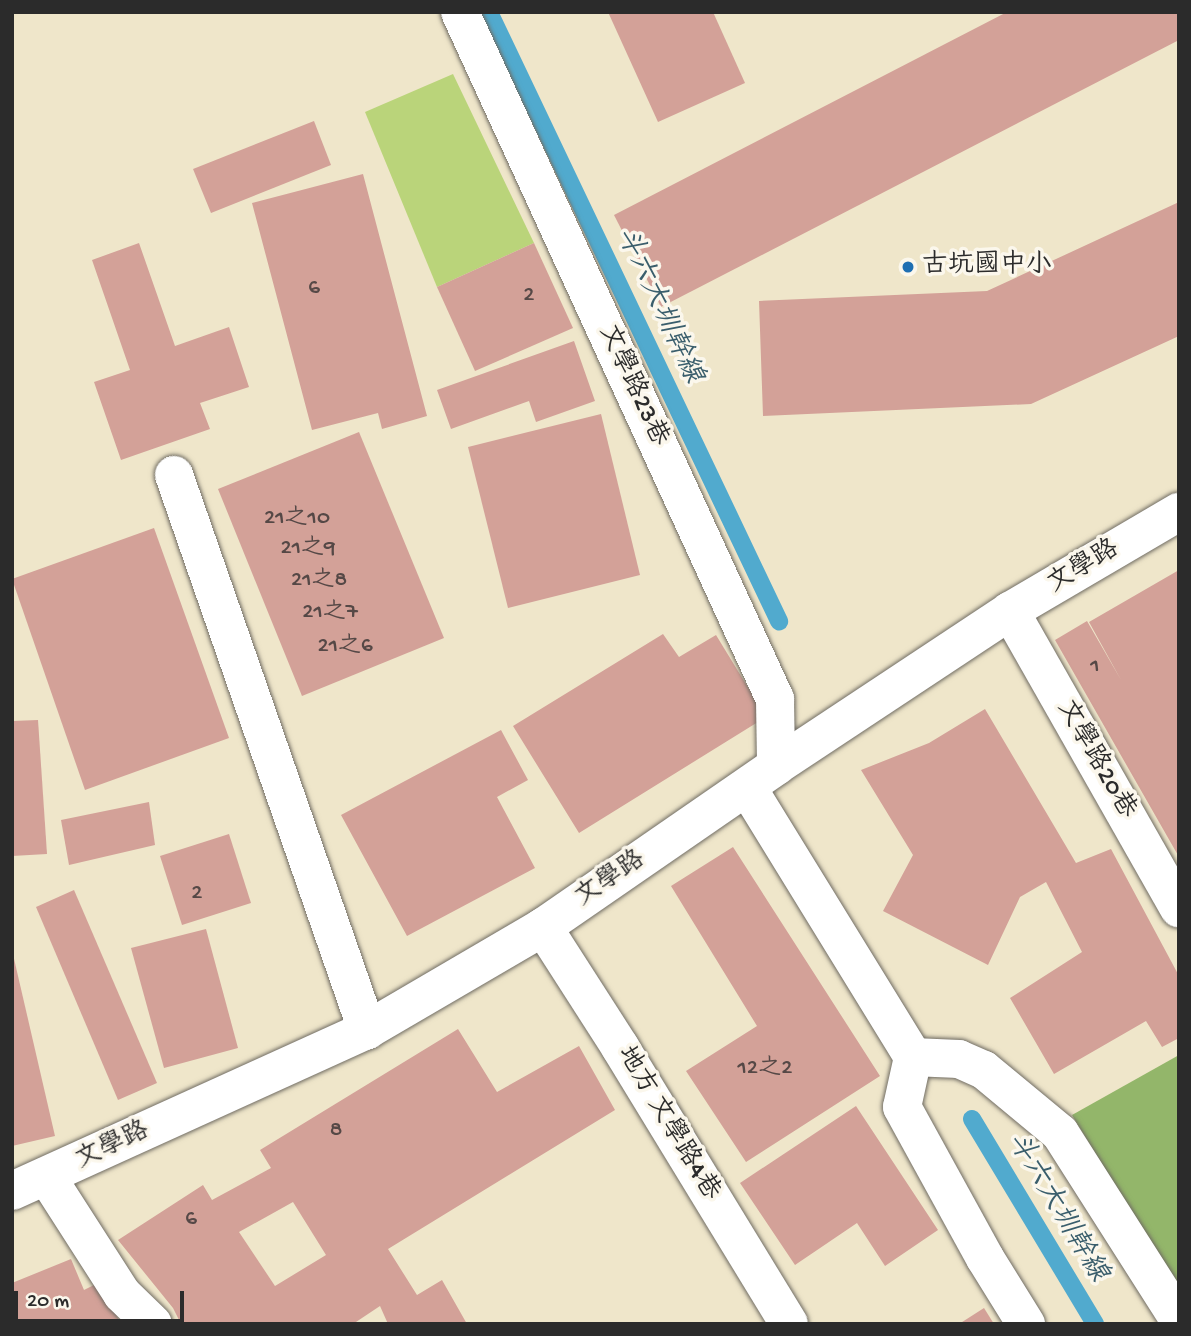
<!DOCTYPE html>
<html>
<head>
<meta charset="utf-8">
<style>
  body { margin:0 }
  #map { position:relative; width:1191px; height:1336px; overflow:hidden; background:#efe6ca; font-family:"Gochi Hand","LXGW WenKai TC",sans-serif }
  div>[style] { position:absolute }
  .green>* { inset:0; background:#bad47a }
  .forest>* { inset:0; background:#93b66a }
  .stream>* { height:18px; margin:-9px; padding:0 9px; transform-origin:9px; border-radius:9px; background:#51aace }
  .building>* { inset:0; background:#d3a198 }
  .roads { filter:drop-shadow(0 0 2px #706c63) drop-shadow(0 0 2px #706c63) }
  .minor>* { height:38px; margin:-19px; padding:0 19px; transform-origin:19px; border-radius:19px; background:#fff }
  .dots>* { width:19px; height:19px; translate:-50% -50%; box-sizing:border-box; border:4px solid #fbf7ec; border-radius:50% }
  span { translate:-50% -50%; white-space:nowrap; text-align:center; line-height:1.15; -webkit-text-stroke:7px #fbf7ec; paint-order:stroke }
  .number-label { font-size:23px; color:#554846 }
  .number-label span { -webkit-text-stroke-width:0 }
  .poi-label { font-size:26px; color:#2b2b2b }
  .left { translate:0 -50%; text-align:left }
  .street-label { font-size:26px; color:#2b2b2b }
  .water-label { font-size:28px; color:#3a5e6c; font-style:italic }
  .frame { position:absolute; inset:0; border:14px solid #2b2b2b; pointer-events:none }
  .scale { position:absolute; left:14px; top:1291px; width:170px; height:32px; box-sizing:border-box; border:4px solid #2b2b2b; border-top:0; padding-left:9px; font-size:21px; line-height:24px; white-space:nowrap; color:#2b2b2b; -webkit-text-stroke:5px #fbf7ec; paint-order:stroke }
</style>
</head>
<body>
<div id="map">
  <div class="green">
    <i style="clip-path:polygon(453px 74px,534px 243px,437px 287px,365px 112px)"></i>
  </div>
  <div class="forest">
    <i style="clip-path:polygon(1179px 1055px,1179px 1291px,1072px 1115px)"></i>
  </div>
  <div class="stream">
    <i style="left:489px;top:12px;width:675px;rotate:64.54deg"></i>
    <i style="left:972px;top:1119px;width:239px;rotate:59deg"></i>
  </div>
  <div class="building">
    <i style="clip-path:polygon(608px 12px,713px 12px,745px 83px,658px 122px)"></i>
    <i style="clip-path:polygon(1007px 12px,1179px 12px,1179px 40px,661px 307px,614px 215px)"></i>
    <i style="clip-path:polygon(314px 121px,331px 165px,211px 213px,193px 169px)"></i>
    <i style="clip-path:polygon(363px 174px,427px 416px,382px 429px,378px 413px,312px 430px,252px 203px)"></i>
    <i style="clip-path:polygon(1179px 202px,1179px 336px,1031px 404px,763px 416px,759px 301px,987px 291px)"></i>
    <i style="clip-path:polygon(139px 243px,175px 346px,229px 327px,249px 387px,200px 403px,210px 429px,121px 460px,94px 382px,130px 370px,92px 260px)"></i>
    <i style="clip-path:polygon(534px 243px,573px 328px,475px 371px,437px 287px)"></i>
    <i style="clip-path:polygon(574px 341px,595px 401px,536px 422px,529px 401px,451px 429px,437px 390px)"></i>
    <i style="clip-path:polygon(601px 414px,640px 575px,508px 608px,468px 447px)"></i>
    <i style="clip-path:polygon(359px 432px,444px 638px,302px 696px,218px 489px)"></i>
    <i style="clip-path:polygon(154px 528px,229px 738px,85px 790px,12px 579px)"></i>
    <i style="clip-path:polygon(1179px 570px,1179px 857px,1055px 640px,1087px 621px,1121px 680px,1089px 622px)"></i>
    <i style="clip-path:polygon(663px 634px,679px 657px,716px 635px,766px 717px,579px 833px,513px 726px)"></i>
    <i style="clip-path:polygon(985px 709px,1076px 863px,1111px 849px,1179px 976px,1179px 1038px,1162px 1047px,1146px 1021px,1054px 1074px,1010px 998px,1082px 952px,1046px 882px,1020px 897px,988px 965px,883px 911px,913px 855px,861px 770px,929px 743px)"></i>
    <i style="clip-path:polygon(38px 720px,47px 854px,12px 856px,12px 721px)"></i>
    <i style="clip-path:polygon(501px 730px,528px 780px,497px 797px,535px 868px,407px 936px,341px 815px)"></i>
    <i style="clip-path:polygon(149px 802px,155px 845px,69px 865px,61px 820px)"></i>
    <i style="clip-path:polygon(229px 834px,251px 903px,182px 925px,160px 856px)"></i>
    <i style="clip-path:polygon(733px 847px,880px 1076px,746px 1162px,686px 1071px,757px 1026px,671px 886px)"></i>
    <i style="clip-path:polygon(74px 890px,157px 1083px,118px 1100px,36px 907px)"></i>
    <i style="clip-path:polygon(206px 929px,238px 1048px,164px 1068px,131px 948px)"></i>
    <i style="clip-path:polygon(12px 950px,55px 1136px,12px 1146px)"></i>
    <i style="clip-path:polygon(evenodd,458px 1029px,497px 1092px,579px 1046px,615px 1110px,388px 1249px,417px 1295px,442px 1280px,467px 1324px,388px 1324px,380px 1306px,353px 1324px,181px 1324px,173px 1308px,118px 1240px,203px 1185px,212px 1200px,271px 1168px,260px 1150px,458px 1029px,293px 1202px,326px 1255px,275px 1286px,239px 1232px,293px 1202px)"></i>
    <i style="clip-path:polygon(856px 1106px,938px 1230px,885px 1266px,857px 1223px,795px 1265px,740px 1183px)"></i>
    <i style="clip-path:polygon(71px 1259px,84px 1290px,100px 1282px,121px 1324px,12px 1324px,12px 1283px)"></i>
    <i style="clip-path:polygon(984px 1308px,994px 1324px,959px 1324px)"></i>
  </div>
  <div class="roads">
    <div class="minor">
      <i style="left:460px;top:12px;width:756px;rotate:65.37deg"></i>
      <i style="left:775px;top:699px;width:67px;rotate:89.1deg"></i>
      <i style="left:174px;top:475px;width:588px;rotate:70.82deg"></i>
      <i style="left:1010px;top:611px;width:342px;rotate:60.4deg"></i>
      <i style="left:747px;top:787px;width:317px;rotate:58.4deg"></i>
      <i style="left:913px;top:1057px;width:46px;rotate:2.5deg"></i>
      <i style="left:959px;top:1059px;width:27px;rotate:24deg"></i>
      <i style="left:984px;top:1070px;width:99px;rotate:39.7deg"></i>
      <i style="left:1060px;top:1133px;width:222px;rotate:57.5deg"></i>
      <i style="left:543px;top:927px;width:143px;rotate:57.3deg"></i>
      <i style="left:620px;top:1047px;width:324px;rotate:58.6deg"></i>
      <i style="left:913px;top:1057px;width:51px;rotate:102.4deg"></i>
      <i style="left:902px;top:1107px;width:172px;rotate:61.2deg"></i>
      <i style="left:985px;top:1258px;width:78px;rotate:58.2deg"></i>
      <i style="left:47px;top:1177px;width:139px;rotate:57.3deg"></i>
      <i style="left:122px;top:1294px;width:43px;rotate:44.1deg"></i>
      <i style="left:12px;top:1191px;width:390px;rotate:-24.4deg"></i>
      <i style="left:367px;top:1030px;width:204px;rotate:-30.3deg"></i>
      <i style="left:543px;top:927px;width:283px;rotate:-34.6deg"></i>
      <i style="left:776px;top:766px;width:281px;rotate:-33.5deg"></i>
      <i style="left:1010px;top:611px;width:196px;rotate:-30.4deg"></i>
    </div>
  </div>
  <div class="dots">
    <i style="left:908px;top:267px;background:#1f6fb2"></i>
  </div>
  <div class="number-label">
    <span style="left:314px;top:289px">6</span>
    <span style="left:529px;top:296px">2</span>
    <span style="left:297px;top:519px">21之10</span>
    <span style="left:308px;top:549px">21之9</span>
    <span style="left:319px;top:581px">21之8</span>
    <span style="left:330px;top:613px">21之7</span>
    <span style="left:345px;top:647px">21之6</span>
    <span style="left:1095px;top:667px">1</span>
    <span style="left:197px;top:894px">2</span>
    <span style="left:765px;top:1069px">12之2</span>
    <span style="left:336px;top:1131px">8</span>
    <span style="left:191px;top:1220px">6</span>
  </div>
  <div class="poi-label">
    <span class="left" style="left:922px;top:267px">古坑國中小</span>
  </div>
  <div class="street-label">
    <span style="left:632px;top:386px;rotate:65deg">文學路23巷</span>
    <span style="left:1084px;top:568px;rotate:-31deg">文學路</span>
    <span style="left:1095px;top:760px;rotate:60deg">文學路20巷</span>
    <span style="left:611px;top:880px;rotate:-34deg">文學路</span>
    <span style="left:667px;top:1124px;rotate:59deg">地方 文學路4巷</span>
    <span style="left:113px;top:1147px;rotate:-25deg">文學路</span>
  </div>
  <div class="water-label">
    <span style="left:658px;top:306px;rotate:65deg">斗六大圳幹線</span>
    <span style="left:1056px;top:1208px;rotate:59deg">斗六大圳幹線</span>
  </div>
  <div class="frame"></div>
  <div class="scale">20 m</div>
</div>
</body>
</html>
